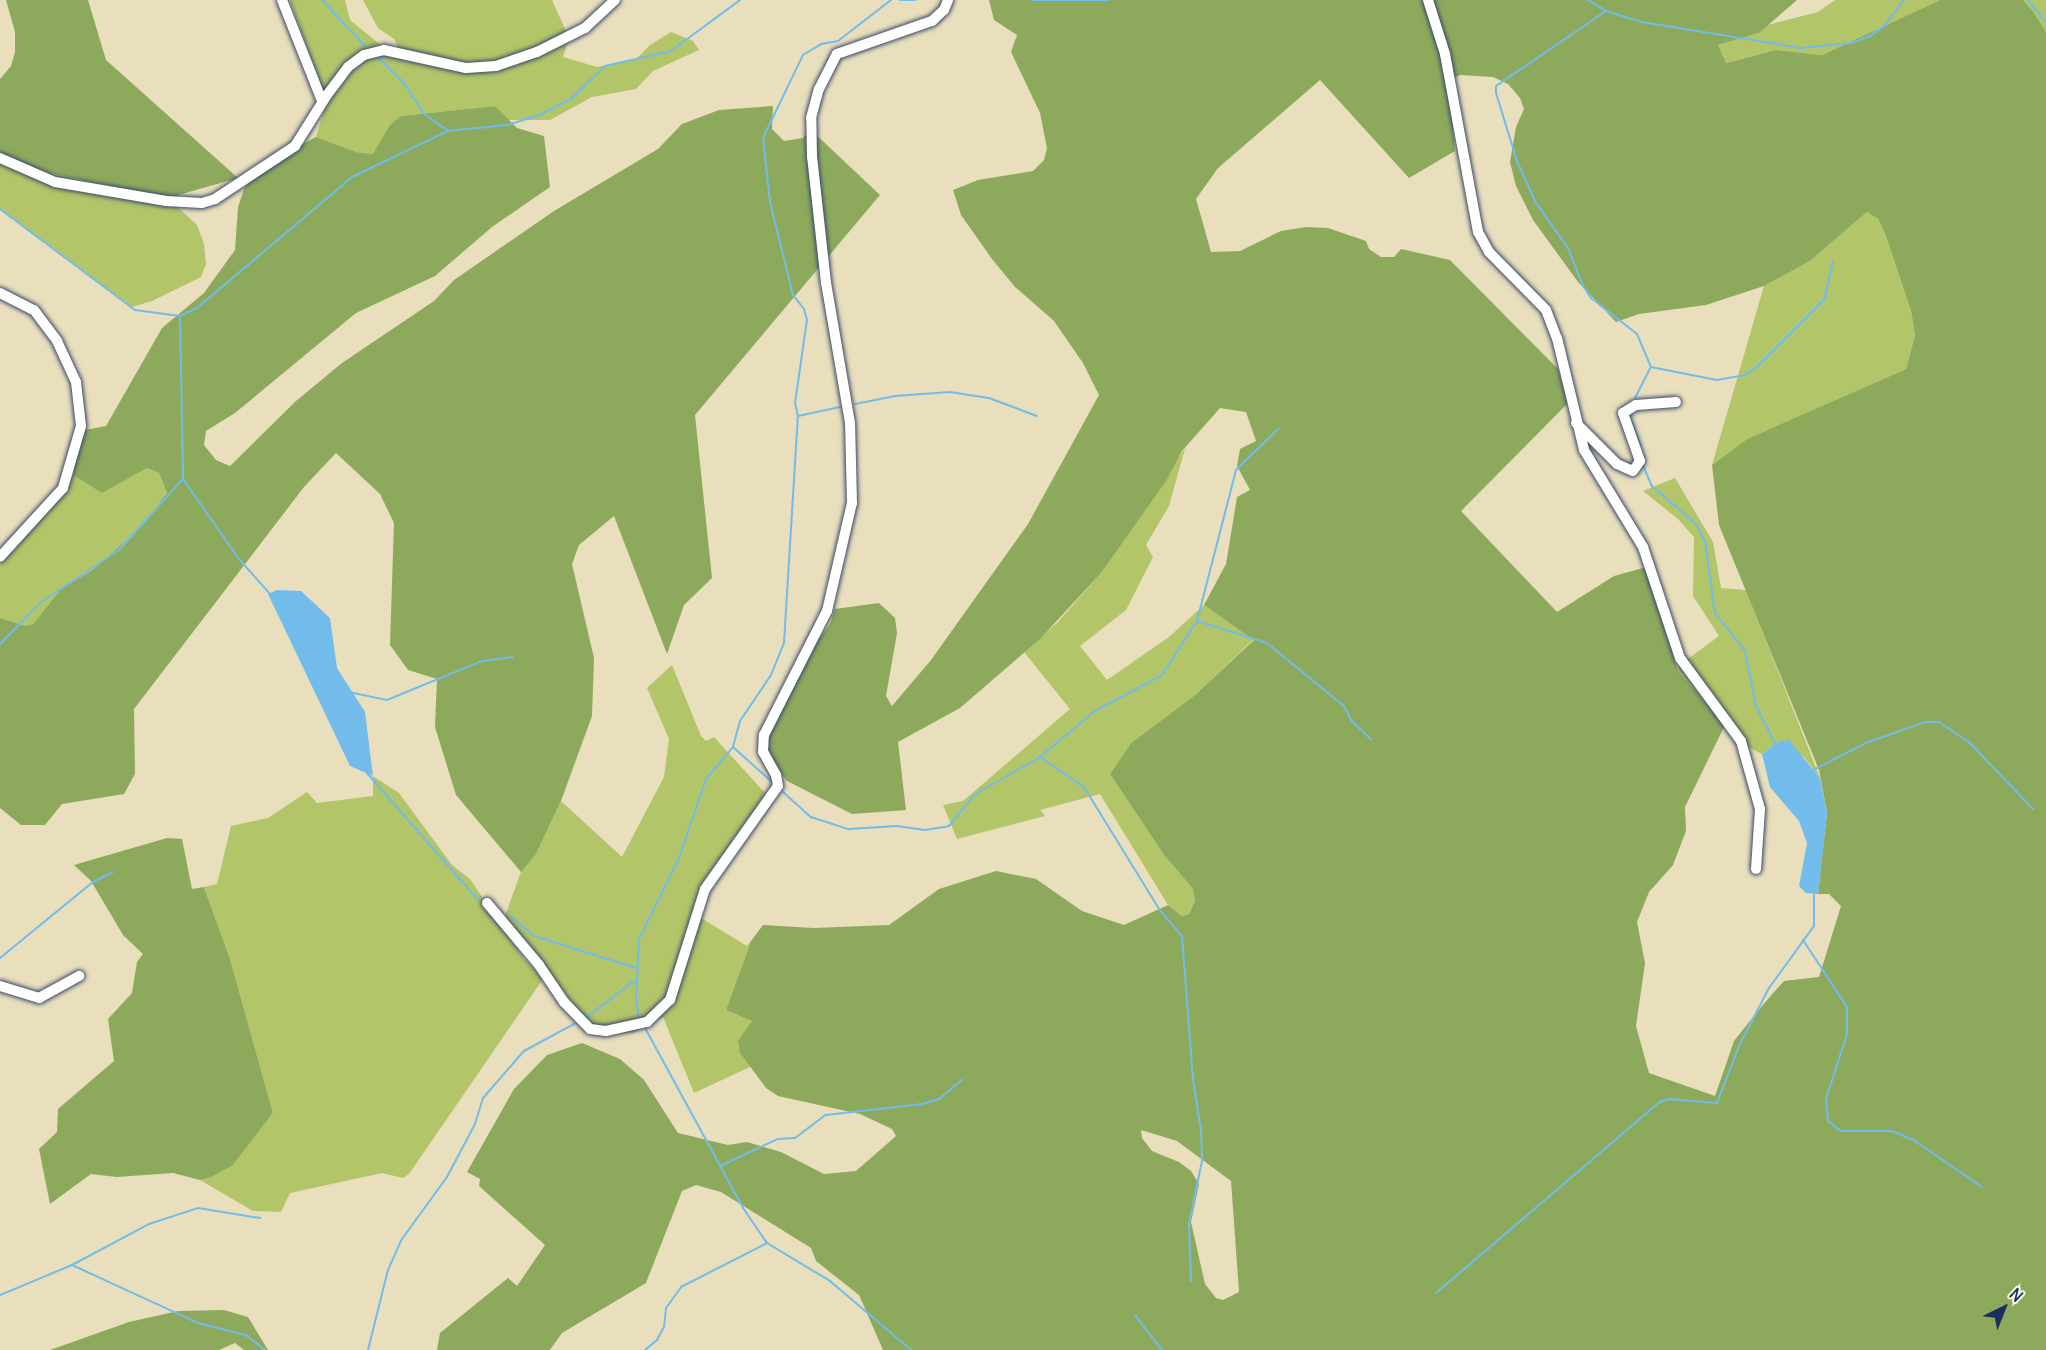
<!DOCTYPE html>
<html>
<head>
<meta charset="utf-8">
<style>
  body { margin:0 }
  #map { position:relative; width:2046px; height:1350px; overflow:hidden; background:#e9dfbc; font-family:Delius,sans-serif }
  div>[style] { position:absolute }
  .green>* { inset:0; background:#b2c568 }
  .forest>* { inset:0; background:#8daa5c }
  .water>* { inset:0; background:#71bcea }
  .stream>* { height:2px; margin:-1px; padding:0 1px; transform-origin:1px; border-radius:1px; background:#71bcea }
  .roads { filter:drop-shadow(0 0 2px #3a496c) drop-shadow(0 0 2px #3a496c) }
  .minor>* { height:10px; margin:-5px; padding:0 5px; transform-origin:5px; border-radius:5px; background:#fff }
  span { translate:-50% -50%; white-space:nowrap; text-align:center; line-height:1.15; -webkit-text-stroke:4.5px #fcf5e5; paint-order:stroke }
  .north { position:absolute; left:1974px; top:1278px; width:60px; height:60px; -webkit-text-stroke:4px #fcf5e5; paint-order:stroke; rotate:43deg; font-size:16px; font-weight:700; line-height:24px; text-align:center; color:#1b2f5e }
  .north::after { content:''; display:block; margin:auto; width:21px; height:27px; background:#1b2f5e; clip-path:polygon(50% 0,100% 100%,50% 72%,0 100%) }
</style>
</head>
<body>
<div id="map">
  <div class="green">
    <i style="clip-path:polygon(290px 0,345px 0,350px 20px,383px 47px,398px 47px,394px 39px,378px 28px,363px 0,552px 0,569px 38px,563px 57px,597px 67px,636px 59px,650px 45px,671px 32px,693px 41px,699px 50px,653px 71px,636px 89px,592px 97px,550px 120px,508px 120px,495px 106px,401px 116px,373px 154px,356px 152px,316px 137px,327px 101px)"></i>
    <i style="clip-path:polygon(1835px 0,1940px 0,1822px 55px,1776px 50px,1725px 63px,1718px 45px,1759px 33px,1764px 26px,1818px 12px)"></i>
    <i style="clip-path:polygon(2023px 0,2046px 0,2046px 32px,2033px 11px)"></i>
    <i style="clip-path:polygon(0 153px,168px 198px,197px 225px,204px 244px,206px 264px,201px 277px,152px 301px,132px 307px,0 209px)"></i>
    <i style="clip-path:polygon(1867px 212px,1878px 219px,1886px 236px,1911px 311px,1915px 335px,1906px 369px,1747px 439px,1712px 465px,1764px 286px,1810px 261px)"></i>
    <i style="clip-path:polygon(1185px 448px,1169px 506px,1146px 545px,1153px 557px,1126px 610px,1080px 646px,1107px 680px,1169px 637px,1204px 605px,1254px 639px,1195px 695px,1131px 743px,1110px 774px,1164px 855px,1193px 889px,1195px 901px,1189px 914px,1182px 916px,1168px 905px,1100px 794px,1040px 810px,1045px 816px,957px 839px,943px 805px,963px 801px,1070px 709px,1024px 652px,1057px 623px,1101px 573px)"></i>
    <i style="clip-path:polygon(147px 468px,159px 473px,167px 493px,138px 530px,91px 571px,61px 589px,33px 624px,26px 626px,0 618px,0 558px,73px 475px,102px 492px)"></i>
    <i style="clip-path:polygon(1675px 478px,1713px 542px,1721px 588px,1746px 590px,1820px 778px,1804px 757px,1778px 742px,1762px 754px,1732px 739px,1725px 725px,1678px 671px,1677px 667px,1719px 636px,1693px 596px,1694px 537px,1678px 519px,1643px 491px)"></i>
    <i style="clip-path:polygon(672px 665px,701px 736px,706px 741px,714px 737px,765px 793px,745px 835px,712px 881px,701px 918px,747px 946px,751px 941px,726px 1010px,752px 1021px,740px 1053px,752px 1066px,694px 1093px,663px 1017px,633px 1033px,596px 1033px,505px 916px,523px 866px,536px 854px,561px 801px,622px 857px,664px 777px,669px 739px,647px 688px)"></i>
    <i style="clip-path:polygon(373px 776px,399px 793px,452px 865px,470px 879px,523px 958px,543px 979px,409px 1174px,403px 1178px,382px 1173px,290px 1193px,281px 1212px,253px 1211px,200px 1180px,233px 1165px,273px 1113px,230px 959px,204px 887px,217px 884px,231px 826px,268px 818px,307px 792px,317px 803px,373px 796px)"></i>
  </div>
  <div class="forest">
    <i style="clip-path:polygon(6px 0,88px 0,106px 60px,238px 178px,168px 198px,24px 167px,0 153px,0 79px,11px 66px,15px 52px,15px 32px)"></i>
    <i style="clip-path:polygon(evenodd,989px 0,1797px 0,1759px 33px,1718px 45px,1726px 63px,1776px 50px,1822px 55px,1940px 0,2023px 0,2033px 11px,2046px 32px,2046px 1350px,883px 1350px,859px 1295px,816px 1261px,811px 1248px,721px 1192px,696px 1185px,682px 1191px,646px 1283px,562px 1333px,550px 1350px,437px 1350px,440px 1333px,508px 1278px,517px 1286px,545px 1245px,479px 1186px,480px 1179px,467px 1172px,514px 1089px,547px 1055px,582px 1043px,620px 1059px,644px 1080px,678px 1133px,728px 1145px,747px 1142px,781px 1152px,824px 1174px,856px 1171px,896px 1136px,892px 1129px,860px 1114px,778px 1096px,766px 1088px,740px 1053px,738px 1041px,752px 1021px,726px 1010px,751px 941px,763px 925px,814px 928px,889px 925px,939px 889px,996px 871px,1036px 879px,1082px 911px,1124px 925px,1168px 905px,1182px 916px,1189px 914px,1195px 901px,1193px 889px,1164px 855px,1110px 774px,1131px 743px,1195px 695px,1254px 640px,1204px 605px,1226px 564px,1237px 497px,1250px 490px,1237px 466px,1240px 449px,1256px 441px,1246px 412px,1220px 408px,1182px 451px,1166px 481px,1101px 573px,1041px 638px,960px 708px,898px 742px,906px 810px,852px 814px,787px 781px,763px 751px,798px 667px,830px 624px,835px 609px,879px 603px,895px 618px,897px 633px,886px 696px,892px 706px,931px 660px,1028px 524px,1099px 395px,1083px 363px,1054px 321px,1015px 287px,992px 259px,961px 215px,953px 190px,978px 180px,1033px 171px,1044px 160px,1047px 148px,1040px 113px,1011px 52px,1017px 35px,994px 20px,989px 0,1461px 75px,1493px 77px,1508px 84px,1520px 98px,1524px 109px,1516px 127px,1510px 162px,1516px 186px,1533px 220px,1578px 282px,1616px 322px,1639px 314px,1706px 305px,1764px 286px,1810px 261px,1867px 212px,1878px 219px,1886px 236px,1911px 311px,1915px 335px,1906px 369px,1747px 439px,1712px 465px,1719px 525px,1819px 770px,1827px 813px,1818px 894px,1829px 894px,1841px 906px,1819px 977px,1784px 981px,1761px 1007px,1734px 1041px,1715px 1096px,1649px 1073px,1636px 1026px,1645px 963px,1637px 922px,1649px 892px,1673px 865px,1686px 831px,1685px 807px,1725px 725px,1678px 671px,1649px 571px,1643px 568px,1614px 576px,1557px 612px,1461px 511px,1568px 403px,1558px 369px,1450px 260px,1401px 249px,1394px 257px,1381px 257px,1369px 249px,1366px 241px,1328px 228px,1306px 227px,1281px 231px,1240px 251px,1211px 252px,1196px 199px,1218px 168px,1320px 80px,1409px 178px,1455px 151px,1449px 79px,1461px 75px,989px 0,1141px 1130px,1177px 1141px,1231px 1181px,1239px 1292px,1223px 1300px,1216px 1298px,1205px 1284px,1191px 1222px,1199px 1184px,1191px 1171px,1179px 1162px,1152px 1151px,1142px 1138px,1141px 1130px)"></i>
    <i style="clip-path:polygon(495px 106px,517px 128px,544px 136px,550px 187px,492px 227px,435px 276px,356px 313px,235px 413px,206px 431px,204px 445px,216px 460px,230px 466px,296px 401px,342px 363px,434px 301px,454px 280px,554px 211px,658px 149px,682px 124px,719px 110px,773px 106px,772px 129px,784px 141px,803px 138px,810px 129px,880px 195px,695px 415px,712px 578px,684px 605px,667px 654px,614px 516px,579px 545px,572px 564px,594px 658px,592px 716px,561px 801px,536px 854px,521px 872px,456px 795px,435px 727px,437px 679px,408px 670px,390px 645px,394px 523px,380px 494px,336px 453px,304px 487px,134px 709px,135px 774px,124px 794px,62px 804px,45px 825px,21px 825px,0 808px,0 618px,26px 626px,33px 624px,61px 589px,91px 571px,138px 530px,167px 493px,159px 473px,147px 468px,102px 493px,73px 475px,80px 431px,106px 426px,162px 328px,204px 293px,235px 250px,238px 207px,244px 189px,264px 165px,316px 137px,356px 152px,373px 154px,390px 125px,401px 116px)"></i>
    <i style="clip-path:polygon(167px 838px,182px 839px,192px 889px,204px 887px,230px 959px,273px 1113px,233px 1165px,211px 1177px,200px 1180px,173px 1173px,117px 1177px,91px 1174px,50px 1204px,39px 1149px,57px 1132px,58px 1109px,114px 1061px,108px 1019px,132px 993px,137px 962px,143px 954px,123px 935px,91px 881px,74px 865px)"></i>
    <i style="clip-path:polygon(224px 1310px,248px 1317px,268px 1350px,244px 1350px,235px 1343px,219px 1350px,50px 1350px,129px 1322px,178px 1311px)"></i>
  </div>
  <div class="water">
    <i style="clip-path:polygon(277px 590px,301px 591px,330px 618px,337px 668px,365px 712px,373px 776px,350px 766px,268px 594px)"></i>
    <i style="clip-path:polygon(1789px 740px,1820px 778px,1827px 813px,1818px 894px,1806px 893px,1799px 886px,1807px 843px,1799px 821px,1770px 787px,1762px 754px,1778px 742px)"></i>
  </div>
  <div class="stream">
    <i style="left:322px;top:0;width:63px;rotate:46.9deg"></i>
    <i style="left:900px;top:0;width:15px"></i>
    <i style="left:1032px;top:0;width:77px"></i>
    <i style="left:1588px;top:0;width:21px;rotate:31deg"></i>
    <i style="left:1606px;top:11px;width:38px;rotate:17deg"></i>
    <i style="left:1642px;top:22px;width:161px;rotate:9.3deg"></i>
    <i style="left:1801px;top:48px;width:51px;rotate:-5.6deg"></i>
    <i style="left:1852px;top:43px;width:19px;rotate:-21deg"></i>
    <i style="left:1870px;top:36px;width:19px;rotate:-36deg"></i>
    <i style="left:1885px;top:25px;width:31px;rotate:-53deg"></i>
    <i style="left:2028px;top:0;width:28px;rotate:51deg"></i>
    <i style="left:1606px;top:11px;width:133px;rotate:145.7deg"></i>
    <i style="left:1496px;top:86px;width:7px;rotate:90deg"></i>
    <i style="left:1496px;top:93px;width:71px;rotate:72.8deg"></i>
    <i style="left:1517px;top:161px;width:46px;rotate:65.7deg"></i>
    <i style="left:1536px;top:203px;width:55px;rotate:54.6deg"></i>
    <i style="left:1568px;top:248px;width:41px;rotate:68.5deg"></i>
    <i style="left:1583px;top:286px;width:14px;rotate:56deg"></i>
    <i style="left:1591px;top:298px;width:58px;rotate:38deg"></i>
    <i style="left:1637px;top:334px;width:36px;rotate:67deg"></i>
    <i style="left:378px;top:57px;width:37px;rotate:45deg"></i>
    <i style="left:404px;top:83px;width:37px;rotate:57deg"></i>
    <i style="left:424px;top:114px;width:29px;rotate:35deg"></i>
    <i style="left:0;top:209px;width:169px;rotate:36.8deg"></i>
    <i style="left:135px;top:310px;width:45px;rotate:7.6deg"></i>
    <i style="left:180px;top:316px;width:19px;rotate:-25deg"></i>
    <i style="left:197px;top:308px;width:203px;rotate:-40.2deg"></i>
    <i style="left:352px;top:177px;width:106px;rotate:-25.6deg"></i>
    <i style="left:448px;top:131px;width:59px;rotate:-5.8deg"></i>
    <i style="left:507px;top:125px;width:31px;rotate:-17deg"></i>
    <i style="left:537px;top:116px;width:39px;rotate:-27deg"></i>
    <i style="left:572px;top:98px;width:46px;rotate:-44.1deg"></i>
    <i style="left:605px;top:66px;width:68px;rotate:-12.8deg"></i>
    <i style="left:671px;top:51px;width:86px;rotate:-36.5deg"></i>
    <i style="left:180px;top:316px;width:163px;rotate:88.9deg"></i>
    <i style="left:183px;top:479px;width:98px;rotate:55deg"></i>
    <i style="left:239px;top:559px;width:48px;rotate:48.4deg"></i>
    <i style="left:1651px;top:367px;width:67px;rotate:11.1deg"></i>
    <i style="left:1717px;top:380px;width:28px;rotate:-10deg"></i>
    <i style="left:1745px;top:375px;width:14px;rotate:-34deg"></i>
    <i style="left:1757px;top:367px;width:95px;rotate:-45deg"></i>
    <i style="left:1824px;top:300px;width:40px;rotate:-77deg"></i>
    <i style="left:1635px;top:398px;width:35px;rotate:-63deg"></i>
    <i style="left:855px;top:404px;width:41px;rotate:-11.3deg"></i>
    <i style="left:895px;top:396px;width:55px;rotate:-4.2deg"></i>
    <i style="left:950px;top:392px;width:39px;rotate:9deg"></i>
    <i style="left:989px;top:398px;width:51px;rotate:20.6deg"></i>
    <i style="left:798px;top:416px;width:43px;rotate:-12.1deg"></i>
    <i style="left:1631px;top:420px;width:27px;rotate:70deg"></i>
    <i style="left:1642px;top:463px;width:25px;rotate:67deg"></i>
    <i style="left:1652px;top:486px;width:60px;rotate:40.9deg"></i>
    <i style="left:1697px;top:525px;width:19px;rotate:65deg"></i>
    <i style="left:1705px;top:542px;width:72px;rotate:82deg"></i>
    <i style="left:1715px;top:613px;width:48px;rotate:51.7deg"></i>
    <i style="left:1745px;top:651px;width:56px;rotate:78.7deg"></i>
    <i style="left:1756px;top:706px;width:42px;rotate:63.4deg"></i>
    <i style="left:1197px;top:621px;width:73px;rotate:17.4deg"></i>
    <i style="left:1267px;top:643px;width:99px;rotate:39.3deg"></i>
    <i style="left:1344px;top:706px;width:16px;rotate:63deg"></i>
    <i style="left:1351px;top:720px;width:28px;rotate:44deg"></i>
    <i style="left:0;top:644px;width:57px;rotate:-45.7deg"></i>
    <i style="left:40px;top:603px;width:95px;rotate:-33.9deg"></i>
    <i style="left:119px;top:550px;width:96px;rotate:-48deg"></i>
    <i style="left:349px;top:692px;width:39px;rotate:12deg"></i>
    <i style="left:387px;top:700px;width:103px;rotate:-22.3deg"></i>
    <i style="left:482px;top:661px;width:31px;rotate:-7deg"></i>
    <i style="left:733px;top:747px;width:52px;rotate:41.9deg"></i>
    <i style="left:1040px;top:757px;width:53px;rotate:34.3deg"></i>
    <i style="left:1084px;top:787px;width:143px;rotate:58.4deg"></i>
    <i style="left:1159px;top:909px;width:35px;rotate:50deg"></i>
    <i style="left:1182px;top:936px;width:143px;rotate:85.6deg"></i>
    <i style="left:1193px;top:1079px;width:52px;rotate:81.1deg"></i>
    <i style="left:1201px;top:1130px;width:31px;rotate:88deg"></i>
    <i style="left:1202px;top:1161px;width:64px;rotate:101.7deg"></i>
    <i style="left:1189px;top:1224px;width:57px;rotate:88deg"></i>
    <i style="left:1811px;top:771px;width:62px;rotate:-27deg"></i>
    <i style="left:1866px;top:743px;width:63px;rotate:-19.6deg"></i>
    <i style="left:1925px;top:722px;width:14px"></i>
    <i style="left:1939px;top:722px;width:36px;rotate:34deg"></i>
    <i style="left:1969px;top:742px;width:93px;rotate:46.3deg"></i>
    <i style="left:367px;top:773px;width:170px;rotate:48.8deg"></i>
    <i style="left:783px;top:792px;width:38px;rotate:42deg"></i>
    <i style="left:811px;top:817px;width:40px;rotate:18deg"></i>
    <i style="left:849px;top:829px;width:48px;rotate:-3.6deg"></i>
    <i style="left:897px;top:826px;width:28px;rotate:8deg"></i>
    <i style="left:925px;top:830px;width:24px;rotate:-9deg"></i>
    <i style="left:949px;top:826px;width:40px;rotate:-51deg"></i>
    <i style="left:974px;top:795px;width:76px;rotate:-29.9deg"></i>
    <i style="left:1040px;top:757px;width:72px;rotate:-39.9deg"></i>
    <i style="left:1095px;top:711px;width:76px;rotate:-28.2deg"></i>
    <i style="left:1162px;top:675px;width:64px;rotate:-57.1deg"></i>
    <i style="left:1197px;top:621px;width:156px;rotate:-75.5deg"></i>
    <i style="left:1236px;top:470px;width:60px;rotate:-44.3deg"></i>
    <i style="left:511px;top:916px;width:30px;rotate:41deg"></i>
    <i style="left:534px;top:936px;width:107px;rotate:17.4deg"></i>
    <i style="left:1803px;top:940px;width:80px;rotate:56.7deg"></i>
    <i style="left:1847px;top:1007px;width:27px;rotate:90deg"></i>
    <i style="left:1847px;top:1034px;width:68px;rotate:107.9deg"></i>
    <i style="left:1826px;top:1099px;width:22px;rotate:85deg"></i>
    <i style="left:1828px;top:1121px;width:16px;rotate:38deg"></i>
    <i style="left:1841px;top:1131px;width:51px"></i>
    <i style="left:1892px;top:1131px;width:25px;rotate:23deg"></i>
    <i style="left:1915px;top:1141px;width:81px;rotate:34.5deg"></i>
    <i style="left:0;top:958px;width:120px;rotate:-39.3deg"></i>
    <i style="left:93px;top:882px;width:22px;rotate:-27deg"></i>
    <i style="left:584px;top:1019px;width:66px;rotate:-37deg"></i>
    <i style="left:639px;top:1019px;width:21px;rotate:-98deg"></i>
    <i style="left:636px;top:998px;width:59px;rotate:-87.1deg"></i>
    <i style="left:639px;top:939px;width:90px;rotate:-63.7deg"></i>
    <i style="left:679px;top:858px;width:83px;rotate:-71.1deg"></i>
    <i style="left:706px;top:779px;width:42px;rotate:-49.8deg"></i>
    <i style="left:733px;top:747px;width:27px;rotate:-75deg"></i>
    <i style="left:740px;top:721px;width:55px;rotate:-56deg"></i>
    <i style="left:771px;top:675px;width:35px;rotate:-68deg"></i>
    <i style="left:784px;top:643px;width:227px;rotate:-86.5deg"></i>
    <i style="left:798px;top:416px;width:13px;rotate:-103deg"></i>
    <i style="left:795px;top:403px;width:84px;rotate:-81.8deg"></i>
    <i style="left:807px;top:320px;width:11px;rotate:-105deg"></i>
    <i style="left:804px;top:309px;width:18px;rotate:-128deg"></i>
    <i style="left:793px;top:295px;width:96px;rotate:-103.9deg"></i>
    <i style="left:770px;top:202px;width:64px;rotate:-96.2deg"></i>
    <i style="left:763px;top:138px;width:92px;rotate:-64.3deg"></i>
    <i style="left:803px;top:55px;width:21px;rotate:-31deg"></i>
    <i style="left:821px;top:44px;width:17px;rotate:-10deg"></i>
    <i style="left:838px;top:41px;width:67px;rotate:-37.7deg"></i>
    <i style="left:645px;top:1028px;width:205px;rotate:61.4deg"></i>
    <i style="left:743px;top:1208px;width:42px;rotate:55.6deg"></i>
    <i style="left:767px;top:1243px;width:74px;rotate:31.1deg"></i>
    <i style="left:830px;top:1281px;width:106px;rotate:40.4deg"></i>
    <i style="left:720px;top:1166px;width:64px;rotate:-25deg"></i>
    <i style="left:778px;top:1139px;width:17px;rotate:-3deg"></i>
    <i style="left:795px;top:1138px;width:39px;rotate:-37deg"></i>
    <i style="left:826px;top:1115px;width:97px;rotate:-6.5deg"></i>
    <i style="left:922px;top:1104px;width:18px;rotate:-16deg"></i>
    <i style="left:939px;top:1099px;width:30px;rotate:-40deg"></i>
    <i style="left:72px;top:1265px;width:139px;rotate:24.7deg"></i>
    <i style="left:198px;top:1323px;width:49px;rotate:14deg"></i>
    <i style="left:246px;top:1335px;width:24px;rotate:38deg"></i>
    <i style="left:1436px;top:1293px;width:294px;rotate:-40.5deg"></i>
    <i style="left:1660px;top:1102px;width:9px;rotate:-18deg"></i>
    <i style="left:1669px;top:1099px;width:48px;rotate:4.8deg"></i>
    <i style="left:1717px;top:1103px;width:61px;rotate:-68.9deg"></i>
    <i style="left:1739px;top:1046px;width:65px;rotate:-62.7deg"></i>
    <i style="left:1769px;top:988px;width:77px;rotate:-54deg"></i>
    <i style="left:1814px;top:926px;width:35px;rotate:-90deg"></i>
    <i style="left:0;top:1295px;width:78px;rotate:-22.6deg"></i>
    <i style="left:72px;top:1265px;width:87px;rotate:-28deg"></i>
    <i style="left:149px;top:1224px;width:52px;rotate:-18.1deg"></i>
    <i style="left:198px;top:1208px;width:63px;rotate:9.2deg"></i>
    <i style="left:1135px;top:1315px;width:44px;rotate:52.4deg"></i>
    <i style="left:368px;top:1350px;width:82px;rotate:-76deg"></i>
    <i style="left:388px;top:1270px;width:34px;rotate:-66deg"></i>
    <i style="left:402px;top:1239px;width:77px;rotate:-54deg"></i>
    <i style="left:447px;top:1177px;width:60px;rotate:-62.2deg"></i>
    <i style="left:475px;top:1124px;width:27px;rotate:-73deg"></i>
    <i style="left:483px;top:1098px;width:62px;rotate:-48.9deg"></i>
    <i style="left:524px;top:1051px;width:57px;rotate:-28.4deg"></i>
    <i style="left:645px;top:1350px;width:16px;rotate:-40deg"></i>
    <i style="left:657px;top:1340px;width:15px;rotate:-62deg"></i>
    <i style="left:664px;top:1327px;width:19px;rotate:-84deg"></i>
    <i style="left:666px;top:1308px;width:26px;rotate:-54deg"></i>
    <i style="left:681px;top:1287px;width:97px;rotate:-27.1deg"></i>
  </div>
  <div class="roads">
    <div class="minor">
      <i style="left:282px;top:0;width:109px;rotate:68.4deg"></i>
      <i style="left:1428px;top:0;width:57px;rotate:72.5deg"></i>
      <i style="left:1445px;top:54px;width:181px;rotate:79.5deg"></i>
      <i style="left:1478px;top:232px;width:23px;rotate:61deg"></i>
      <i style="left:1489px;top:252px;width:81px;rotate:45.5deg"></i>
      <i style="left:1546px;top:310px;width:30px;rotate:69deg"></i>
      <i style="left:1557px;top:338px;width:115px;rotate:76.4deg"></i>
      <i style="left:1584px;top:450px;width:114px;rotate:58.7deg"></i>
      <i style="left:1643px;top:547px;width:117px;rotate:71.6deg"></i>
      <i style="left:1680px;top:658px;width:103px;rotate:53.7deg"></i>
      <i style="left:1741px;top:741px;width:71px;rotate:74.4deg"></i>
      <i style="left:1760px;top:809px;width:60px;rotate:93.8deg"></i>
      <i style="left:0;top:158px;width:60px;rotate:23.6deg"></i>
      <i style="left:55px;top:182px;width:113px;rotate:9.7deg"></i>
      <i style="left:166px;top:201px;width:36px;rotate:3deg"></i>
      <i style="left:202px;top:203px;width:14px;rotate:-17deg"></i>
      <i style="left:215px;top:199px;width:96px;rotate:-33.5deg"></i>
      <i style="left:295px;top:146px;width:60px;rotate:-57.9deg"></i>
      <i style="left:327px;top:95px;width:35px;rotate:-53deg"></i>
      <i style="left:348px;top:67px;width:20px;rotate:-37deg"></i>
      <i style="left:364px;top:55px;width:21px;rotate:-14deg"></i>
      <i style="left:384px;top:50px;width:84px;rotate:12.4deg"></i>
      <i style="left:466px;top:68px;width:30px;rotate:-4deg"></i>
      <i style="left:496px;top:66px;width:43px;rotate:-18.9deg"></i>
      <i style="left:537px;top:52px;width:54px;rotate:-26.6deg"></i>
      <i style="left:585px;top:28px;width:41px;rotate:-43deg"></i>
      <i style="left:0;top:293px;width:38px;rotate:27deg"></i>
      <i style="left:34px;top:310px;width:39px;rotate:53deg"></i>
      <i style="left:57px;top:341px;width:45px;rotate:65.1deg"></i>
      <i style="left:76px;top:382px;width:44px;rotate:83.5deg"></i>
      <i style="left:81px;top:426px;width:65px;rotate:106.2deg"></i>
      <i style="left:63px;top:488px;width:93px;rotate:132.4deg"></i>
      <i style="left:1576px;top:423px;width:58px;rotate:45deg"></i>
      <i style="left:1617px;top:464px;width:17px;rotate:24deg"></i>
      <i style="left:1633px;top:471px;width:12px;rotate:-55deg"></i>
      <i style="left:1640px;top:461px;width:51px;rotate:-109.5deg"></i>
      <i style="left:1623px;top:413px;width:15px;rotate:-32deg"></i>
      <i style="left:1636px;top:405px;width:40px;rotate:-4.3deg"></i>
      <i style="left:487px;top:903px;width:81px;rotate:50deg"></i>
      <i style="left:539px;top:965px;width:45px;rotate:56deg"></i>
      <i style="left:564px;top:1002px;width:37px;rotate:46deg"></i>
      <i style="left:590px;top:1029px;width:16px;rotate:7deg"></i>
      <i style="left:606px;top:1031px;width:42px;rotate:-12.4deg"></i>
      <i style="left:647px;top:1022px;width:32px;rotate:-44deg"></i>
      <i style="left:670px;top:1000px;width:116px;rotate:-72.5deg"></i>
      <i style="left:705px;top:889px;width:126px;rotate:-54.7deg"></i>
      <i style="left:778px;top:786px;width:11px;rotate:-100deg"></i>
      <i style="left:776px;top:775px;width:26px;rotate:-119deg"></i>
      <i style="left:763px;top:752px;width:17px;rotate:-87deg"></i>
      <i style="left:764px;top:735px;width:139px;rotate:-63.1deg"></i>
      <i style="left:827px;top:611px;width:111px;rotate:-77deg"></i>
      <i style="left:852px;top:503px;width:80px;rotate:-91.4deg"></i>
      <i style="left:850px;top:423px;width:142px;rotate:-99.7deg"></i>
      <i style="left:826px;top:283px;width:127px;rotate:-96.3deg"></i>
      <i style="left:812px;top:157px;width:39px;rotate:-91deg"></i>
      <i style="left:811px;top:118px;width:30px;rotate:-75deg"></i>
      <i style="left:819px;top:89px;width:39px;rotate:-63deg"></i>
      <i style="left:837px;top:54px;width:101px;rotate:-19.2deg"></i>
      <i style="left:932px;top:21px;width:16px;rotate:-43deg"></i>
      <i style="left:944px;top:10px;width:11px;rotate:-68deg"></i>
      <i style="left:0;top:986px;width:41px;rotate:17.1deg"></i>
      <i style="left:39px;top:998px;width:46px;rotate:-28.8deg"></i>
    </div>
  </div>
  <div class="north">N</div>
</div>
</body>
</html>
